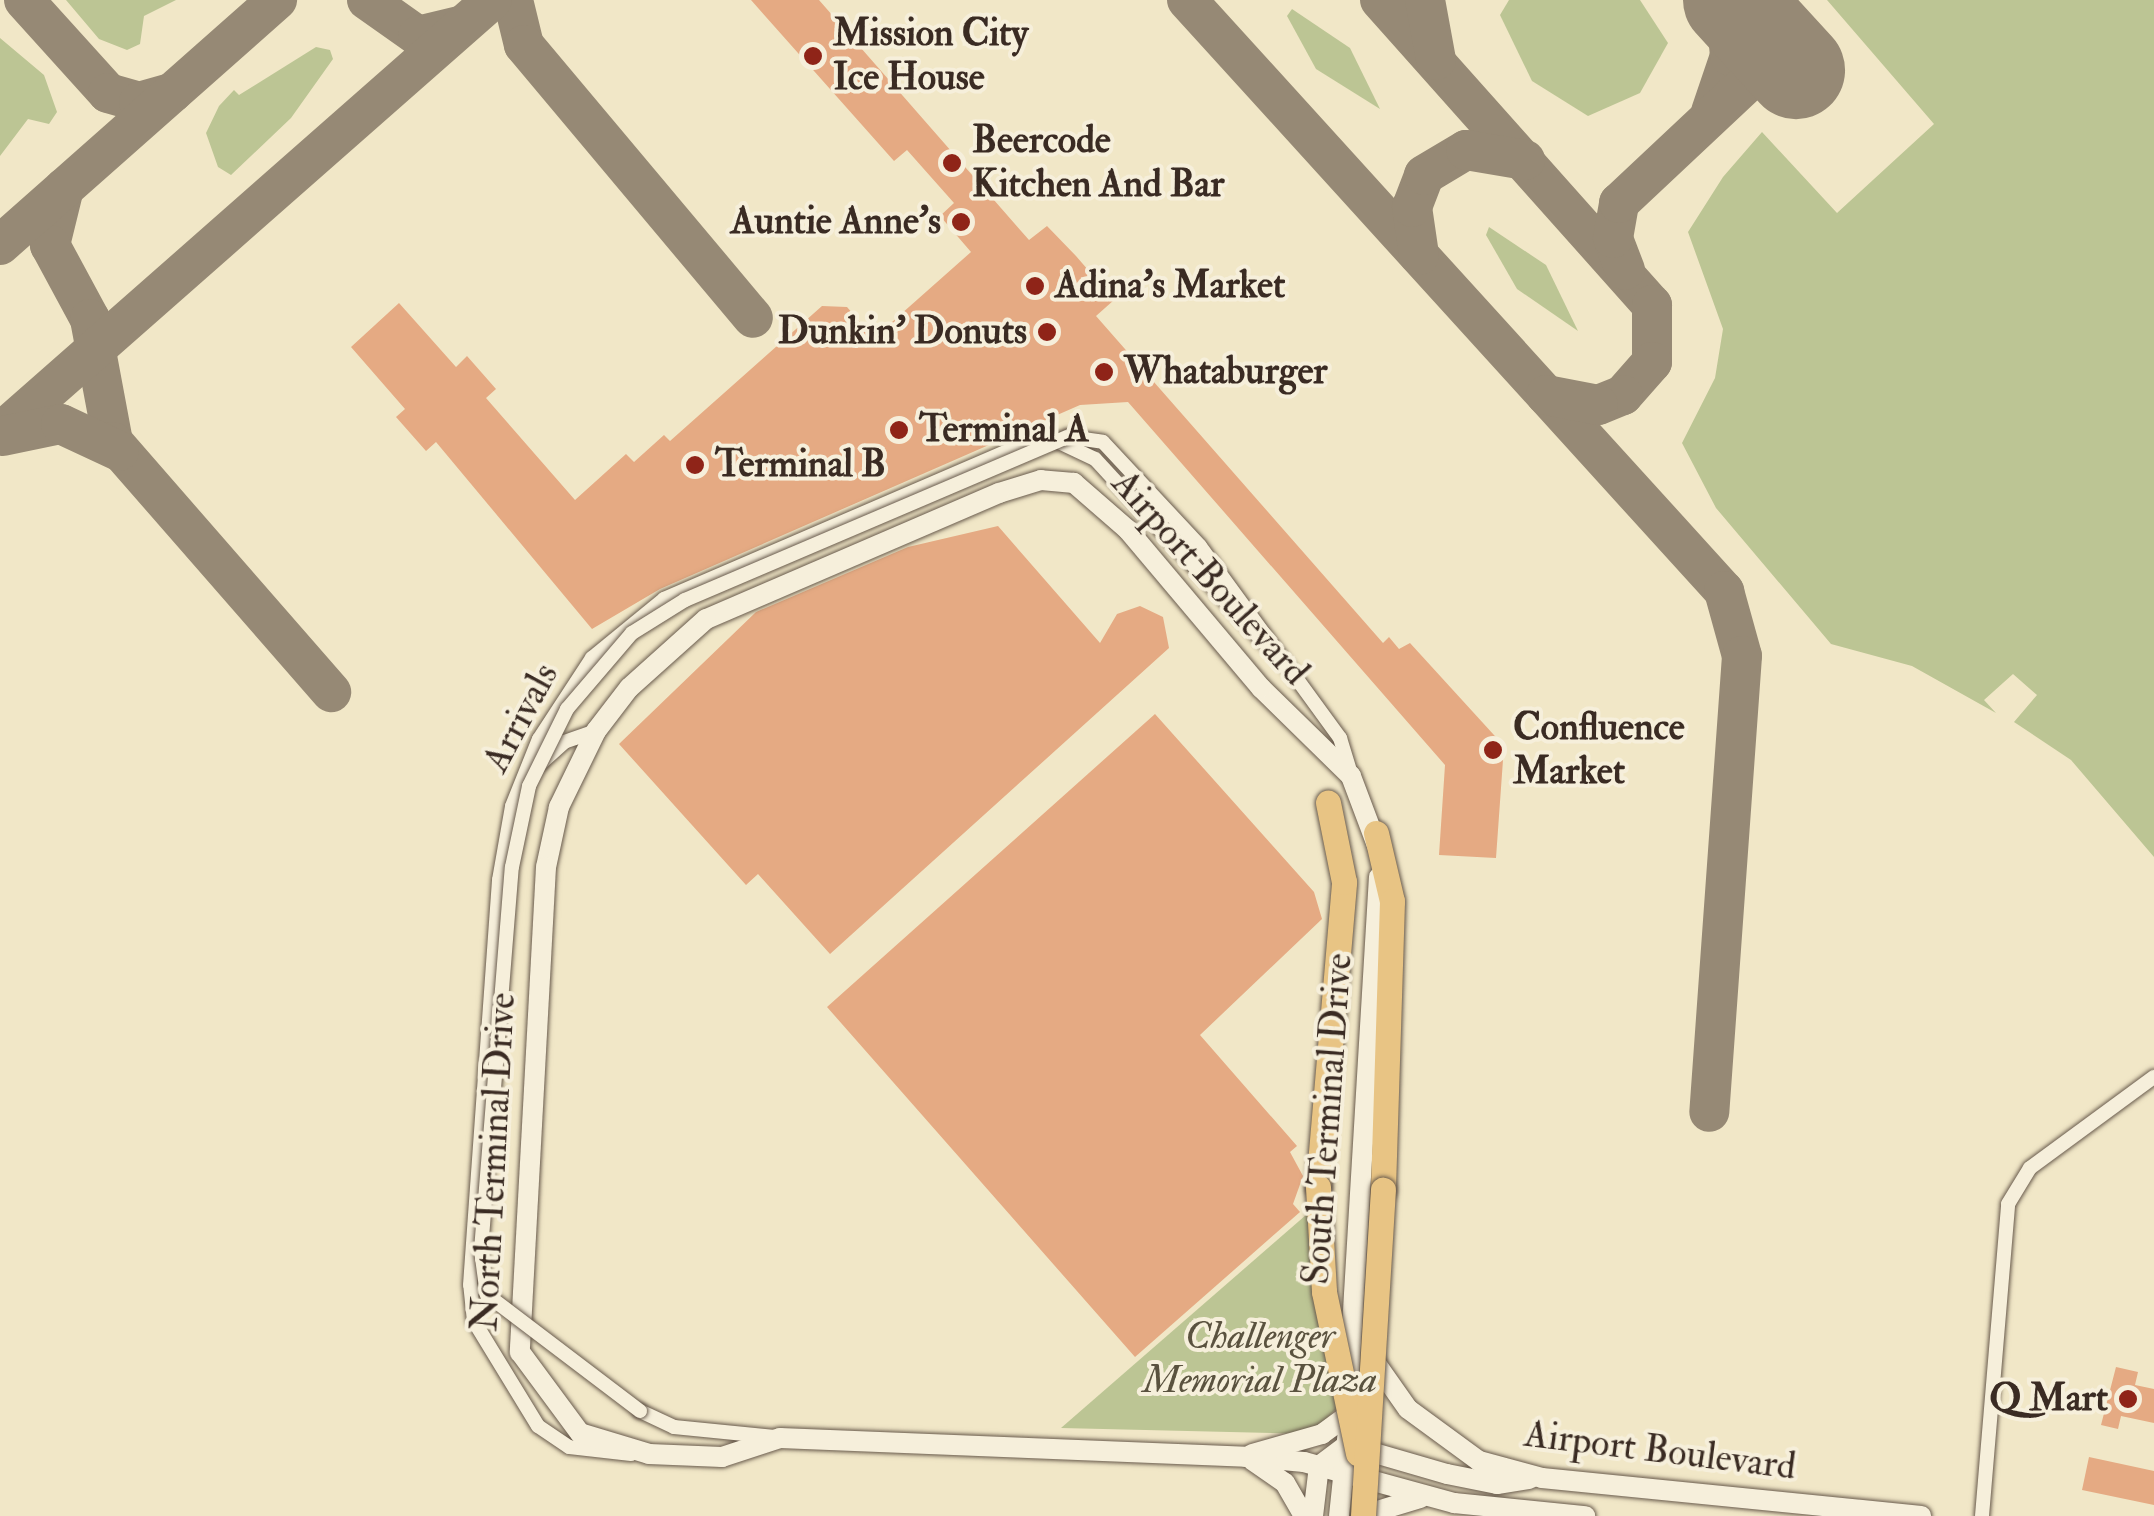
<!DOCTYPE html>
<html>
<head>
<meta charset="utf-8">
<style>
  body { margin:0 }
  #map { position:relative; width:2154px; height:1516px; overflow:hidden; background:#f1e7c7; font-family:"IM FELL Double Pica",serif }
  div>[style] { position:absolute }
  .green>* { inset:0; background:#bcc594 }
  .taxiway>* { height:40px; margin:-20px; padding:0 20px; transform-origin:20px; border-radius:20px; background:#968975 }
  .runway>* { height:98px; margin:-49px; padding:0 49px; transform-origin:49px; border-radius:49px; background:#968975 }
  .building>* { inset:0; background:#e5aa83 }
  .roads { filter:drop-shadow(0 0 2px #685a4c) drop-shadow(0 0 2px #685a4c) }
  .minor>* { height:14px; margin:-7px; padding:0 7px; transform-origin:7px; border-radius:7px; background:#f6efdb }
  .secondary>* { height:20px; margin:-10px; padding:0 10px; transform-origin:10px; border-radius:10px; background:#f6efdb }
  .motorway>* { height:25px; margin:-12.5px; padding:0 12.5px; transform-origin:12.5px; border-radius:12.5px; background:#e8c484 }
  .bridges { filter:drop-shadow(0 0 2px #685a4c) drop-shadow(0 0 2px #685a4c) }
  .minor-bridge>* { height:14px; margin:-7px; padding:0 7px; transform-origin:7px; border-radius:7px; background:#f6efdb }
  .motorway-bridge>* { height:25px; margin:-12.5px; padding:0 12.5px; transform-origin:12.5px; border-radius:12.5px; background:#e8c484 }
  .dots>* { width:28px; height:28px; translate:-50% -50%; box-sizing:border-box; border:5px solid #f6efdb; border-radius:50% }
  span { translate:-50% -50%; white-space:nowrap; text-align:center; line-height:1.15; -webkit-text-stroke:8px #f6efdb; paint-order:stroke }
  .poi-label { font-size:38px; color:#3a2b23; font-weight:700 }
  .left { translate:0 -50%; text-align:left }
  .right { translate:-100% -50%; text-align:right }
  .street-label { font-size:38px; color:#3a2b23 }
  .park-label { font-size:38px; color:#5a523f; font-style:italic }
</style>
</head>
<body>
<div id="map">
  <div class="green">
    <i style="clip-path:polygon(66px 0,176px 0,144px 16px,140px 44px,127px 50px,99px 39px)"></i>
    <i style="clip-path:polygon(1509px 0,1640px 0,1668px 43px,1640px 93px,1588px 116px,1532px 81px,1500px 15px)"></i>
    <i style="clip-path:polygon(1827px 0,2154px 0,2154px 857px,2071px 760px,2014px 722px,2037px 695px,2013px 674px,1984px 700px,1996px 713px,1912px 666px,1831px 644px,1716px 508px,1682px 443px,1715px 378px,1723px 329px,1688px 232px,1723px 177px,1762px 132px,1837px 213px,1934px 124px)"></i>
    <i style="clip-path:polygon(1292px 9px,1350px 48px,1380px 109px,1316px 69px,1287px 16px)"></i>
    <i style="clip-path:polygon(0 38px,44px 75px,57px 112px,49px 124px,28px 119px,0 156px)"></i>
    <i style="clip-path:polygon(316px 47px,330px 50px,333px 59px,291px 118px,231px 175px,218px 167px,206px 133px,219px 106px,234px 90px,239px 95px)"></i>
    <i style="clip-path:polygon(1489px 227px,1546px 265px,1578px 331px,1517px 289px,1486px 235px)"></i>
    <i style="clip-path:polygon(1329px 1195px,1337px 1408px,1311px 1434px,1061px 1428px)"></i>
  </div>
  <div class="taxiway">
    <i style="left:24px;top:0;width:125px;rotate:47.9deg"></i>
    <i style="left:108px;top:93px;width:32px;rotate:16deg"></i>
    <i style="left:139px;top:102px;width:35px;rotate:-16deg"></i>
    <i style="left:367px;top:0;width:62px;rotate:35.2deg"></i>
    <i style="left:418px;top:36px;width:46px;rotate:-13.7deg"></i>
    <i style="left:513px;top:0;width:46px;rotate:76.3deg"></i>
    <i style="left:524px;top:45px;width:356px;rotate:50deg"></i>
    <i style="left:1187px;top:0;width:799px;rotate:47.74deg"></i>
    <i style="left:1724px;top:591px;width:67px;rotate:74.5deg"></i>
    <i style="left:1742px;top:656px;width:457px;rotate:94.1deg"></i>
    <i style="left:1380px;top:0;width:409px;rotate:48.3deg"></i>
    <i style="left:1652px;top:305px;width:57px;rotate:90deg"></i>
    <i style="left:1652px;top:362px;width:44px;rotate:131.3deg"></i>
    <i style="left:1623px;top:395px;width:27px;rotate:158deg"></i>
    <i style="left:1598px;top:405px;width:53px;rotate:-169.1deg"></i>
    <i style="left:1425px;top:0;width:61px;rotate:79.6deg"></i>
    <i style="left:1711px;top:112px;width:59px;rotate:-71.3deg"></i>
    <i style="left:1730px;top:56px;width:56px;rotate:-95.1deg"></i>
    <i style="left:64px;top:188px;width:59px;rotate:103.8deg"></i>
    <i style="left:50px;top:245px;width:84px;rotate:61.6deg"></i>
    <i style="left:90px;top:319px;width:125px;rotate:79.4deg"></i>
    <i style="left:113px;top:442px;width:332px;rotate:48.9deg"></i>
    <i style="left:0;top:245px;width:370px;rotate:-41.5deg"></i>
    <i style="left:1419px;top:255px;width:49px;rotate:-98.3deg"></i>
    <i style="left:1412px;top:207px;width:34px;rotate:-69deg"></i>
    <i style="left:1424px;top:175px;width:49px;rotate:-30.8deg"></i>
    <i style="left:1466px;top:150px;width:60px;rotate:9.6deg"></i>
    <i style="left:1625px;top:270px;width:34px;rotate:-111deg"></i>
    <i style="left:1613px;top:238px;width:36px;rotate:-80deg"></i>
    <i style="left:1619px;top:203px;width:221px;rotate:-43.2deg"></i>
    <i style="left:0;top:433px;width:655px;rotate:-41.35deg"></i>
    <i style="left:3px;top:436px;width:59px;rotate:-11.7deg"></i>
    <i style="left:61px;top:424px;width:64px;rotate:25deg"></i>
  </div>
  <div class="runway">
    <i style="left:1732px;top:0;width:95px;rotate:47.6deg"></i>
  </div>
  <div class="building">
    <i style="clip-path:polygon(751px 0,819px 0,1029px 240px,1047px 226px,1076px 256px,1114px 300px,1096px 316px,1383px 643px,1389px 637px,1399px 649px,1410px 643px,1504px 746px,1496px 858px,1439px 855px,1445px 765px,1128px 402px,1080px 405px,660px 589px,592px 629px,436px 442px,426px 451px,396px 417px,405px 409px,351px 347px,399px 303px,456px 367px,467px 356px,496px 389px,486px 398px,575px 500px,626px 454px,634px 462px,664px 435px,670px 441px,822px 306px,847px 307px,874px 338px,971px 252px,940px 216px,954px 203px,907px 150px,894px 161px)"></i>
    <i style="clip-path:polygon(998px 526px,1100px 643px,1117px 614px,1140px 606px,1163px 617px,1169px 648px,830px 954px,758px 874px,746px 885px,619px 744px,756px 612px,908px 547px)"></i>
    <i style="clip-path:polygon(1155px 714px,1314px 892px,1322px 919px,1200px 1035px,1297px 1146px,1290px 1152px,1303px 1176px,1293px 1204px,1300px 1212px,1135px 1357px,827px 1007px)"></i>
    <i style="clip-path:polygon(2116px 1367px,2138px 1372px,2135px 1385px,2154px 1389px,2154px 1423px,2121px 1416px,2118px 1429px,2101px 1425px)"></i>
    <i style="clip-path:polygon(2089px 1457px,2154px 1471px,2154px 1505px,2082px 1490px)"></i>
  </div>
  <div class="roads">
    <div class="minor">
      <i style="left:1069px;top:437px;width:34px;rotate:8deg"></i>
      <i style="left:1103px;top:442px;width:142px;rotate:47deg"></i>
      <i style="left:1200px;top:546px;width:238px;rotate:53.9deg"></i>
      <i style="left:1340px;top:738px;width:39px;rotate:73deg"></i>
      <i style="left:541px;top:763px;width:31px;rotate:-42deg"></i>
      <i style="left:564px;top:742px;width:34px;rotate:-19deg"></i>
      <i style="left:640px;top:1411px;width:38px;rotate:25deg"></i>
      <i style="left:674px;top:1427px;width:101px;rotate:5.7deg"></i>
      <i style="left:631px;top:1454px;width:62px;rotate:-173.6deg"></i>
      <i style="left:569px;top:1447px;width:37px;rotate:-146deg"></i>
      <i style="left:538px;top:1426px;width:123px;rotate:-121.4deg"></i>
      <i style="left:474px;top:1321px;width:36px;rotate:-96deg"></i>
      <i style="left:470px;top:1285px;width:406px;rotate:-85.9deg"></i>
      <i style="left:499px;top:880px;width:75px;rotate:-80deg"></i>
      <i style="left:512px;top:806px;width:72px;rotate:-68.1deg"></i>
      <i style="left:539px;top:739px;width:97px;rotate:-56.8deg"></i>
      <i style="left:592px;top:658px;width:93px;rotate:-39.3deg"></i>
      <i style="left:664px;top:599px;width:414px;rotate:-23.3deg"></i>
      <i style="left:1044px;top:435px;width:56px;rotate:25.2deg"></i>
      <i style="left:1095px;top:459px;width:249px;rotate:47.3deg"></i>
      <i style="left:1982px;top:1516px;width:313px;rotate:-85.2deg"></i>
      <i style="left:2008px;top:1204px;width:42px;rotate:-58.6deg"></i>
      <i style="left:2030px;top:1168px;width:154px;rotate:-36.3deg"></i>
    </div>
    <div class="secondary">
      <i style="left:1378px;top:848px;width:77px;rotate:-110.6deg"></i>
      <i style="left:1351px;top:776px;width:126px;rotate:-135.6deg"></i>
      <i style="left:1261px;top:688px;width:207px;rotate:-130.1deg"></i>
      <i style="left:1128px;top:530px;width:72px;rotate:-139deg"></i>
      <i style="left:1074px;top:483px;width:33px;rotate:-175deg"></i>
      <i style="left:1041px;top:480px;width:44px;rotate:162.8deg"></i>
      <i style="left:999px;top:493px;width:319px;rotate:156.7deg"></i>
      <i style="left:706px;top:619px;width:103px;rotate:138.1deg"></i>
      <i style="left:629px;top:688px;width:54px;rotate:127.5deg"></i>
      <i style="left:596px;top:731px;width:85px;rotate:116deg"></i>
      <i style="left:559px;top:807px;width:61px;rotate:102.2deg"></i>
      <i style="left:546px;top:867px;width:486px;rotate:93.1deg"></i>
      <i style="left:520px;top:1352px;width:101px;rotate:53.5deg"></i>
      <i style="left:580px;top:1433px;width:72px;rotate:16.9deg"></i>
      <i style="left:649px;top:1454px;width:73px;rotate:2.4deg"></i>
      <i style="left:722px;top:1457px;width:61px;rotate:-18.1deg"></i>
      <i style="left:780px;top:1438px;width:466px;rotate:2.3deg"></i>
      <i style="left:1246px;top:1457px;width:58px;rotate:4.9deg"></i>
      <i style="left:1304px;top:1462px;width:156px;rotate:15.3deg"></i>
      <i style="left:1454px;top:1503px;width:132px;rotate:5.7deg"></i>
      <i style="left:1372px;top:1358px;width:62px;rotate:54.8deg"></i>
      <i style="left:1408px;top:1409px;width:88px;rotate:36.2deg"></i>
      <i style="left:1479px;top:1461px;width:65px;rotate:15.1deg"></i>
      <i style="left:1542px;top:1478px;width:381px;rotate:5.7deg"></i>
      <i style="left:1349px;top:1377px;width:501px;rotate:-86.57deg"></i>
      <i style="left:1252px;top:1454px;width:73px;rotate:-15.9deg"></i>
      <i style="left:1322px;top:1434px;width:32px;rotate:-36deg"></i>
      <i style="left:1252px;top:1460px;width:40px;rotate:34.9deg"></i>
      <i style="left:1285px;top:1483px;width:38px;rotate:60deg"></i>
      <i style="left:1319px;top:1466px;width:35px;rotate:-37deg"></i>
      <i style="left:1347px;top:1445px;width:104px;rotate:16.2deg"></i>
      <i style="left:1447px;top:1474px;width:51px;rotate:11.3deg"></i>
      <i style="left:1497px;top:1484px;width:33px;rotate:-9deg"></i>
      <i style="left:1313px;top:1516px;width:50px;rotate:-83.2deg"></i>
      <i style="left:1339px;top:1516px;width:85px;rotate:-84deg"></i>
      <i style="left:1361px;top:1516px;width:62px;rotate:-17deg"></i>
    </div>
    <div class="motorway">
      <i style="left:1376px;top:833px;width:70px;rotate:76.8deg"></i>
      <i style="left:1392px;top:901px;width:289px;rotate:91.8deg"></i>
      <i style="left:1318px;top:1187px;width:306px;rotate:-85.1deg"></i>
      <i style="left:1344px;top:882px;width:81px;rotate:-101.4deg"></i>
    </div>
  </div>
  <div class="bridges">
    <div class="minor-bridge">
      <i style="left:640px;top:1411px;width:192px;rotate:-142.8deg"></i>
      <i style="left:487px;top:1295px;width:45px;rotate:-97.6deg"></i>
      <i style="left:481px;top:1250px;width:384px;rotate:-85.4deg"></i>
      <i style="left:512px;top:867px;width:83px;rotate:-78.1deg"></i>
      <i style="left:529px;top:786px;width:86px;rotate:-63.7deg"></i>
      <i style="left:567px;top:709px;width:100px;rotate:-49.5deg"></i>
      <i style="left:632px;top:633px;width:62px;rotate:-31.9deg"></i>
      <i style="left:685px;top:600px;width:416px;rotate:-23.1deg"></i>
    </div>
    <div class="motorway-bridge">
      <i style="left:1318px;top:1187px;width:105px;rotate:86.7deg"></i>
      <i style="left:1324px;top:1292px;width:165px;rotate:78.1deg"></i>
      <i style="left:1363px;top:1516px;width:327px;rotate:-86.5deg"></i>
    </div>
  </div>
  <div class="dots">
    <i style="left:813px;top:56px;background:#8f2418"></i>
    <i style="left:952px;top:163px;background:#8f2418"></i>
    <i style="left:961px;top:222px;background:#8f2418"></i>
    <i style="left:1035px;top:286px;background:#8f2418"></i>
    <i style="left:1047px;top:332px;background:#8f2418"></i>
    <i style="left:1104px;top:372px;background:#8f2418"></i>
    <i style="left:899px;top:430px;background:#8f2418"></i>
    <i style="left:695px;top:465px;background:#8f2418"></i>
    <i style="left:1493px;top:750px;background:#8f2418"></i>
    <i style="left:2128px;top:1399px;background:#8f2418"></i>
  </div>
  <div class="poi-label">
    <span class="left" style="left:833px;top:56px">Mission City<br>Ice House</span>
    <span class="left" style="left:972px;top:163px">Beercode<br>Kitchen And Bar</span>
    <span class="right" style="left:941px;top:222px">Auntie Anne’s</span>
    <span class="left" style="left:1055px;top:286px">Adina’s Market</span>
    <span class="right" style="left:1027px;top:332px">Dunkin' Donuts</span>
    <span class="left" style="left:1124px;top:372px">Whataburger</span>
    <span class="left" style="left:919px;top:430px">Terminal A</span>
    <span class="left" style="left:715px;top:465px">Terminal B</span>
    <span class="left" style="left:1513px;top:750px">Confluence<br>Market</span>
    <span class="right" style="left:2108px;top:1399px">Q Mart</span>
  </div>
  <div class="street-label">
    <span style="left:1210px;top:578px;rotate:48deg">Airport Boulevard</span>
    <span style="left:521px;top:718px;rotate:-62deg">Arrivals</span>
    <span style="left:1328px;top:1119px;rotate:-86deg">South Terminal Drive</span>
    <span style="left:494px;top:1162px;rotate:-87deg">North Terminal Drive</span>
    <span style="left:1660px;top:1451px;rotate:7deg">Airport Boulevard</span>
  </div>
  <div class="park-label">
    <span style="left:1260px;top:1359px">Challenger<br>Memorial Plaza</span>
  </div>
</div>
</body>
</html>
